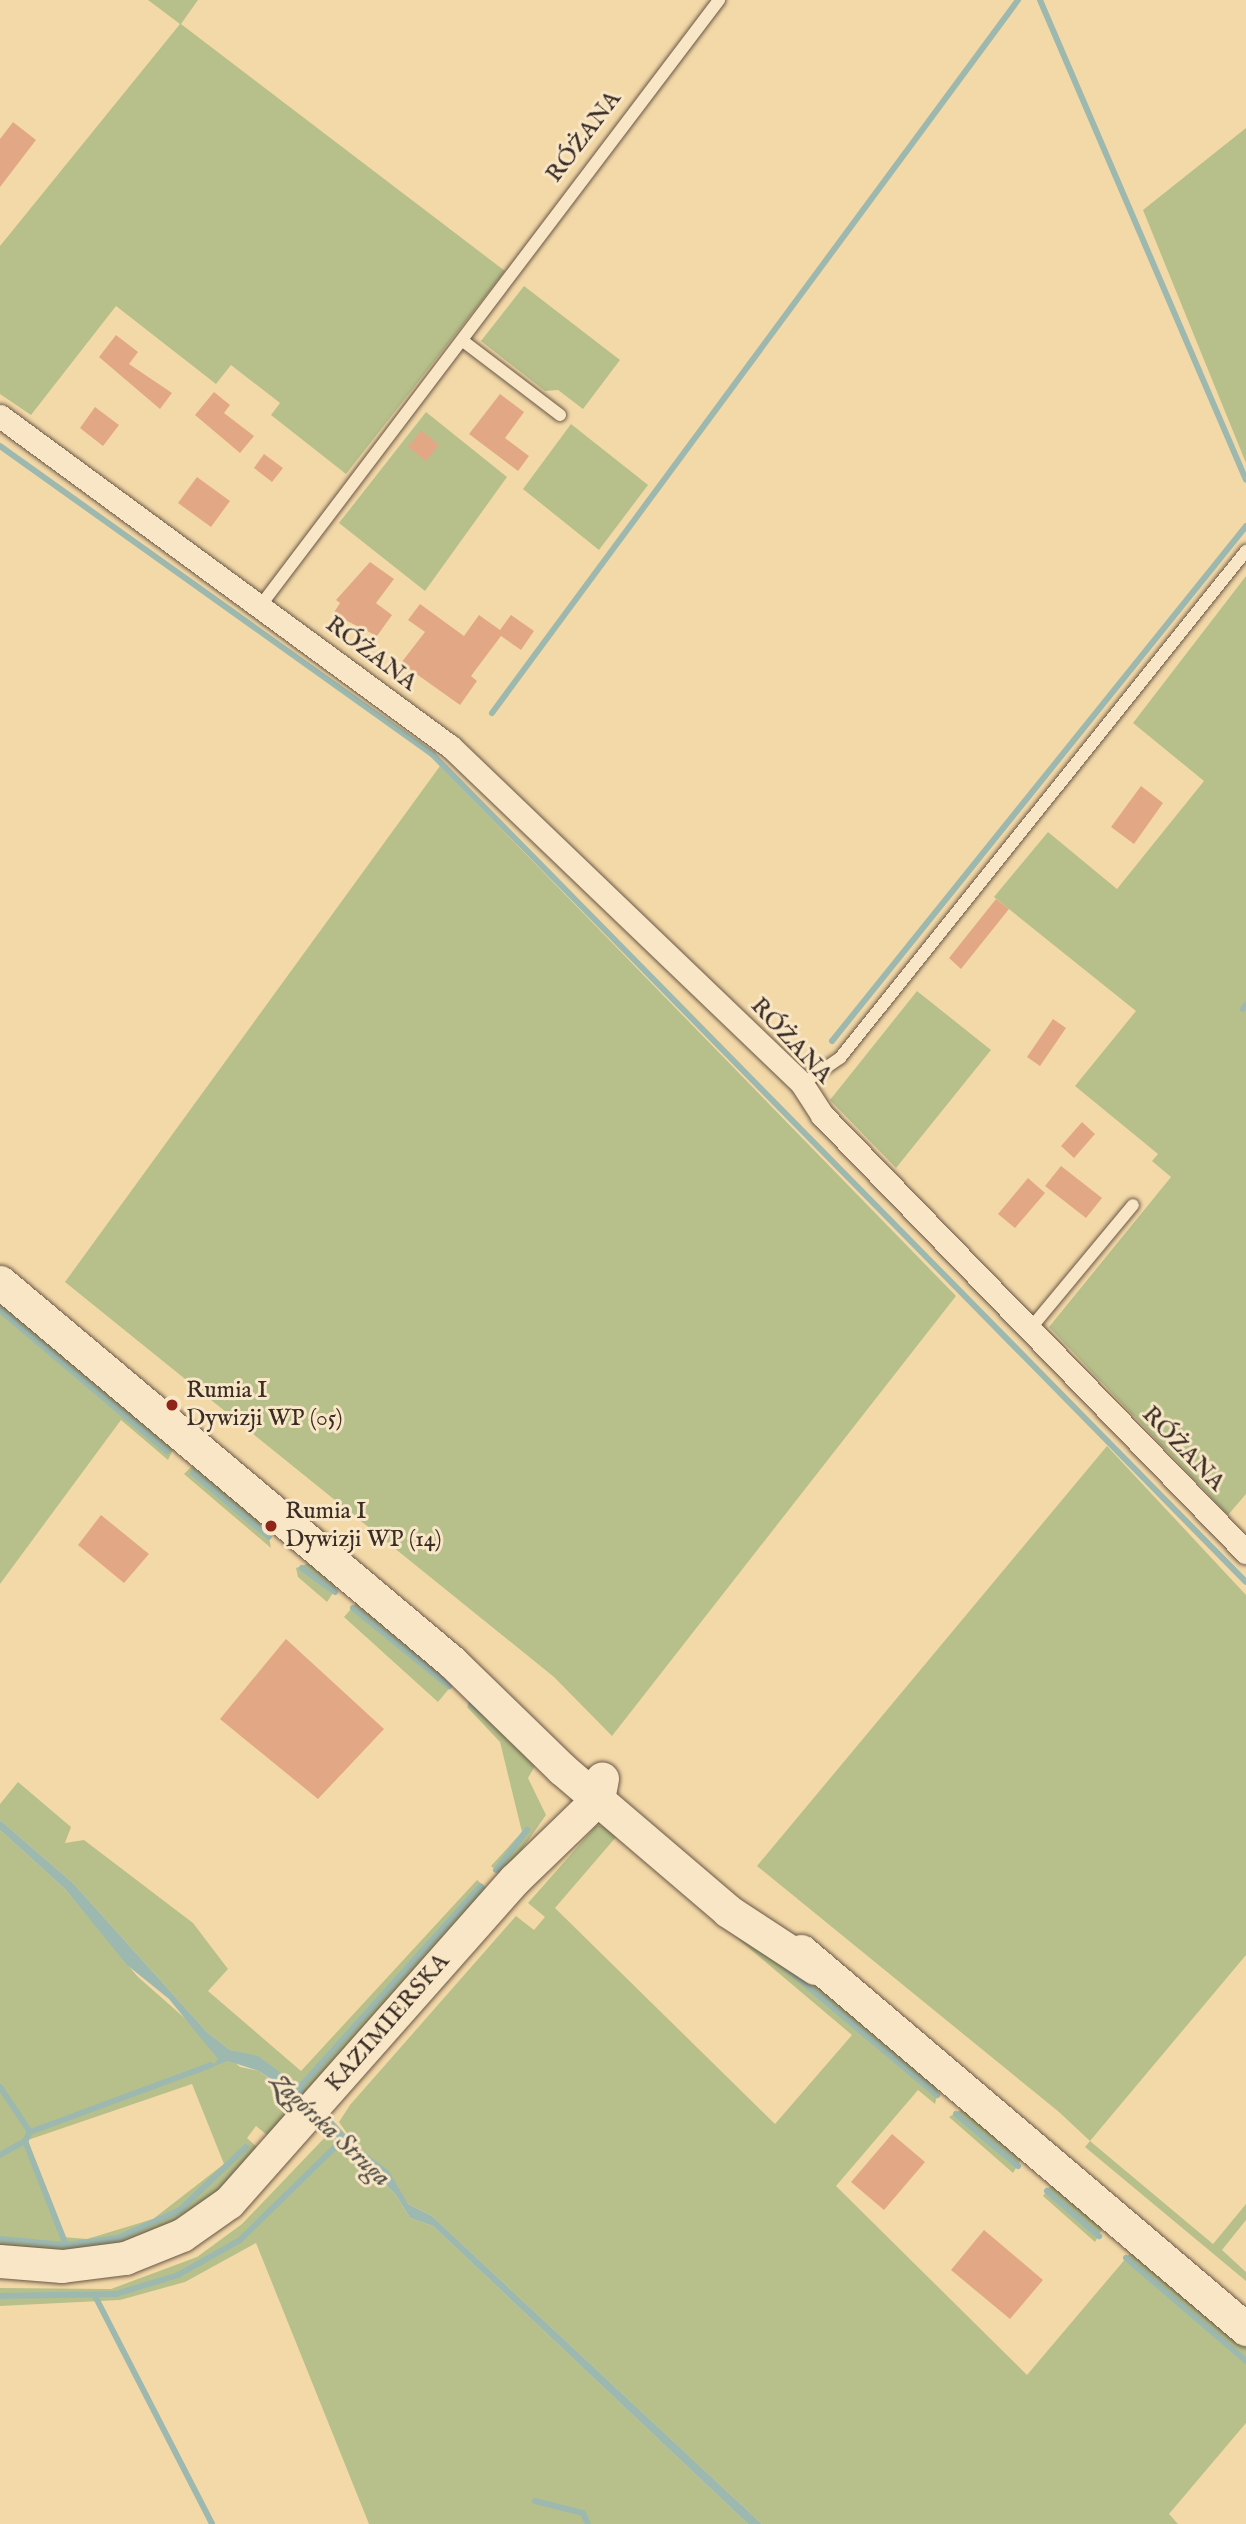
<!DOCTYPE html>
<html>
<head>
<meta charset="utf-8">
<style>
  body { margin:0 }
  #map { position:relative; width:1246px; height:2524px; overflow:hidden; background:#f4d9a8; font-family:"IM FELL English",serif }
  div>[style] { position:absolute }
  .green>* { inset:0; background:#b7c08b }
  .water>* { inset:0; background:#9db9af }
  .stream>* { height:6px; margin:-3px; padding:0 3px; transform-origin:3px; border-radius:3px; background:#9db9af }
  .building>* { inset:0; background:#e2a885 }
  .roads { filter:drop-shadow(0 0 2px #685746) drop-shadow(0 0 2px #685746) }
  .lane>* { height:12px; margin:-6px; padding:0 6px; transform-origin:6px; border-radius:6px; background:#f8e6c6 }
  .street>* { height:23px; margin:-11.5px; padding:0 11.5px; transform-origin:11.5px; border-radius:11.5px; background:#f8e6c6 }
  .secondary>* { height:33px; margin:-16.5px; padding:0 16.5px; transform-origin:16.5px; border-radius:16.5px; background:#f8e6c6 }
  .dots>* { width:19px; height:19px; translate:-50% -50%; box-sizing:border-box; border:4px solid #f8e6c6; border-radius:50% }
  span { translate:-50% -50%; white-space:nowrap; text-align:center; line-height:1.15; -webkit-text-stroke:6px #f8e6c6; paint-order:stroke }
  .street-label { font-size:24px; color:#392c25 }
  .poi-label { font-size:24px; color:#392c25 }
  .left { translate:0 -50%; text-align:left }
  .water-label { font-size:26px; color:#524f48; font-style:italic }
</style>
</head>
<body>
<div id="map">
  <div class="green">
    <i style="clip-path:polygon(148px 0,198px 0,181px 24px,505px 271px,346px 474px,271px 415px,280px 403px,231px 365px,216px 384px,116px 306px,31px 415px,0 394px,0 246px,180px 24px)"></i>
    <i style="clip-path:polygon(1246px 128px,1246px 463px,1143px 210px)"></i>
    <i style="clip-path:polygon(524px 286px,620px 360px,583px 409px,558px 390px,545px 391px,481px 341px)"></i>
    <i style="clip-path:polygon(426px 412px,507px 477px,425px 591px,339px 523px)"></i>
    <i style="clip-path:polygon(571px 424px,648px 485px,599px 550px,523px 489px)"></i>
    <i style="clip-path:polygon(1246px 576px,1246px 1494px,1228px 1515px,1049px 1327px,1171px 1177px,1152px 1161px,1158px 1154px,1075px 1086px,1136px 1011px,994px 897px,1048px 832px,1117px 889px,1204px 781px,1133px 723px)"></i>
    <i style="clip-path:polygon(440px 766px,956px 1296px,612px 1736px,554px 1677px,65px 1282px)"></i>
    <i style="clip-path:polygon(917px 991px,991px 1050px,896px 1168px,830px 1100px)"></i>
    <i style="clip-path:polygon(0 1296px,176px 1444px,168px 1460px,121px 1420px,0 1584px)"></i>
    <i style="clip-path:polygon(1107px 1446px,1246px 1595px,1246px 1955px,1090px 2141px,1213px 2244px,1246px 2204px,1246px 2220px,1222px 2250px,1246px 2272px,1246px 2281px,1085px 2147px,1090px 2141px,1059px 2112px,757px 1866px)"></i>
    <i style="clip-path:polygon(191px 1467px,203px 1468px,266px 1521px,271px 1548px,184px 1474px)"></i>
    <i style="clip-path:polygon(309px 1563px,339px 1584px,327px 1602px,298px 1577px,296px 1568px)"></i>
    <i style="clip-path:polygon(356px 1603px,364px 1603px,452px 1685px,438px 1702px,344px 1617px)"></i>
    <i style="clip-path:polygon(472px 1701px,539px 1759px,528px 1778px,546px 1815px,503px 1876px,491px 1866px,522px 1832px,500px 1742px,467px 1707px)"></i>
    <i style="clip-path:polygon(18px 1782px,71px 1827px,65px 1843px,84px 1840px,193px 1923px,228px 1969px,208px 1991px,301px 2071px,477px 1880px,490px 1891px,308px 2093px,258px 2057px,230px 2050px,207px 2032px,73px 1883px,0 1820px,0 1804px)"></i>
    <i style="clip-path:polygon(596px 1826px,604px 1826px,666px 1878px,616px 1837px,555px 1908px,775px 2124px,852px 2035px,686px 1895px,813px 1980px,939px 2087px,935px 2104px,918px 2090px,836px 2186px,1027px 2375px,1132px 2251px,1246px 2344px,1246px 2423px,1169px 2514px,1178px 2524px,762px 2524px,432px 2216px,408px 2204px,356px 2146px,339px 2122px,350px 2105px,516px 1916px,534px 1930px,545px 1917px,528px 1903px)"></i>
    <i style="clip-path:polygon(evenodd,0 1830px,65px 1889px,137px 1976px,240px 2067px,259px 2071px,300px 2102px,272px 2139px,256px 2126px,247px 2138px,258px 2148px,199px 2210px,114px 2249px,0 2251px,0 1830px,192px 2084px,224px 2164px,153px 2219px,87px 2239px,62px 2237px,28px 2140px,192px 2084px)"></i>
    <i style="clip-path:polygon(964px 2108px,1022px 2158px,1013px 2173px,949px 2117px)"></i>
    <i style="clip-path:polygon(330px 2132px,396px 2195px,410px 2218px,433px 2226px,748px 2524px,369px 2524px,256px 2243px,185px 2282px,120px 2300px,0 2306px,0 2288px,111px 2289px,197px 2257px,242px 2224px)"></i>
    <i style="clip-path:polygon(1051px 2185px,1104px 2226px,1095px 2242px,1043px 2196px)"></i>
  </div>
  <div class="water">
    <i style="clip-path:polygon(0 1820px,73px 1883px,207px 2032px,230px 2050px,258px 2056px,306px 2091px,356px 2146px,389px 2171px,408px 2204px,432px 2216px,762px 2524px,748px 2524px,433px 2226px,410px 2218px,396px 2195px,293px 2095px,259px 2071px,228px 2061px,212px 2067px,218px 2059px,169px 1999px,127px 1965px,65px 1889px,0 1830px)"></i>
  </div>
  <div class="stream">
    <i style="left:1040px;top:0;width:522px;rotate:66.77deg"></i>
    <i style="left:0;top:446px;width:531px;rotate:35.49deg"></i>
    <i style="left:432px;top:754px;width:1161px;rotate:45.49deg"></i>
    <i style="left:492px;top:713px;width:886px;rotate:-53.58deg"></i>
    <i style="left:1243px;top:1009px;width:5px;rotate:-53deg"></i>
    <i style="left:832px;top:1041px;width:661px;rotate:-51.2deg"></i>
    <i style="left:0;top:1310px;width:219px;rotate:40.2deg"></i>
    <i style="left:193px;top:1473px;width:99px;rotate:40.1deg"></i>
    <i style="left:302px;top:1568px;width:41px;rotate:36deg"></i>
    <i style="left:353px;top:1608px;width:124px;rotate:39.1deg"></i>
    <i style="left:471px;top:1704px;width:14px;rotate:39deg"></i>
    <i style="left:496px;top:1870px;width:51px;rotate:-52.2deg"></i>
    <i style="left:785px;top:1967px;width:199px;rotate:40.1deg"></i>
    <i style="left:0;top:2087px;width:54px;rotate:56.3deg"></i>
    <i style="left:300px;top:2087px;width:270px;rotate:-48deg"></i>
    <i style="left:956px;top:2114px;width:81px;rotate:40deg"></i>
    <i style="left:25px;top:2141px;width:10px;rotate:-61deg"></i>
    <i style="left:30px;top:2132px;width:193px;rotate:-20.3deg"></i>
    <i style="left:0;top:2155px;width:29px;rotate:-29deg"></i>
    <i style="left:25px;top:2141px;width:112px;rotate:68.5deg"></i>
    <i style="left:1047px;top:2191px;width:69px;rotate:40.9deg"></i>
    <i style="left:0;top:2239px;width:66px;rotate:5.2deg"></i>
    <i style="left:66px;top:2245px;width:52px;rotate:-7.7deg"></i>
    <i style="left:118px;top:2238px;width:68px;rotate:-24.3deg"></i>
    <i style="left:180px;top:2210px;width:91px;rotate:-43.7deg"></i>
    <i style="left:1126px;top:2258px;width:158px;rotate:40.6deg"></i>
    <i style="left:0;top:2296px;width:116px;rotate:-1deg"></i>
    <i style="left:116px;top:2294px;width:65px;rotate:-17deg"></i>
    <i style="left:178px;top:2275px;width:71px;rotate:-29.4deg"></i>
    <i style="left:240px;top:2240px;width:139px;rotate:-44.4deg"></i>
    <i style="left:95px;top:2296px;width:256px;rotate:62.8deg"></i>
    <i style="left:535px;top:2501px;width:49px;rotate:14deg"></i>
    <i style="left:583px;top:2513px;width:12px;rotate:66deg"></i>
  </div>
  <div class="building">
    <i style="clip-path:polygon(13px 122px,36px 140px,0 187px,0 139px)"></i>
    <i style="clip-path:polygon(116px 335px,138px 352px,129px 364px,172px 393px,160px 409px,99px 357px)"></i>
    <i style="clip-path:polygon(214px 392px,230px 405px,224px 413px,254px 436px,240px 453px,195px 415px)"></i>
    <i style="clip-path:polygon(500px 394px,524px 412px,505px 438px,529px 456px,518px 471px,469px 434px)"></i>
    <i style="clip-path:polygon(95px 407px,119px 425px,103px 446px,80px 428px)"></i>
    <i style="clip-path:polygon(421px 430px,439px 445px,426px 461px,408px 447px)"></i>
    <i style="clip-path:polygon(264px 454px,283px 468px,272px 482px,254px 468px)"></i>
    <i style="clip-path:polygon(197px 477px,230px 501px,211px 527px,178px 503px)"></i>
    <i style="clip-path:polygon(370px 562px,394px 579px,376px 603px,392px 615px,377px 636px,333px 614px,340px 603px,336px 600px)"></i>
    <i style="clip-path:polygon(420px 604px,464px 636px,479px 615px,500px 630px,511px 615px,534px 631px,521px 650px,501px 636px,471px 676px,477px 681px,460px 705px,401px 663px,425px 632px,408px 620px)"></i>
    <i style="clip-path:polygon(1141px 786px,1163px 803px,1134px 844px,1111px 827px)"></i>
    <i style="clip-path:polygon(996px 899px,1009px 909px,961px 969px,949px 958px)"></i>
    <i style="clip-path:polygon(1053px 1019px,1066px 1028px,1040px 1066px,1027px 1057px)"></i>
    <i style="clip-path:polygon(1082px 1122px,1095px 1134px,1074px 1158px,1061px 1146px)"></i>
    <i style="clip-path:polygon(1061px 1166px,1102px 1198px,1086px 1218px,1045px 1186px)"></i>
    <i style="clip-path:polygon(1028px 1178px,1045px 1193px,1015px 1228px,998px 1214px)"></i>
    <i style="clip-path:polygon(101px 1515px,149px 1554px,124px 1583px,78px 1545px)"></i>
    <i style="clip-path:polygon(286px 1639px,384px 1729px,318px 1799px,220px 1719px)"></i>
    <i style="clip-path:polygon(892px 2134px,925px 2162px,884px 2210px,851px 2182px)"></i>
    <i style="clip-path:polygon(984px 2230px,1043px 2280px,1010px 2319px,951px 2270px)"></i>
  </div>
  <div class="roads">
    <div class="lane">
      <i style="left:463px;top:341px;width:122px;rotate:37.3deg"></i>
      <i style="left:261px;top:605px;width:759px;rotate:-52.87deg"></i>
      <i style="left:802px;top:1084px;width:46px;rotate:-34.4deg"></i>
      <i style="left:840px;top:1058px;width:650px;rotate:-51.31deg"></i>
      <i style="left:1030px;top:1329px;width:161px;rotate:-50.3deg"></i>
    </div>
    <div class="street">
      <i style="left:0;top:416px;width:559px;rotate:36.28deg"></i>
      <i style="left:451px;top:747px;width:487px;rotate:43.8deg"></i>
      <i style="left:802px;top:1084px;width:37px;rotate:57deg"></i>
      <i style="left:822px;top:1115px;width:609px;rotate:45.87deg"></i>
    </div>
    <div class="secondary">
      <i style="left:0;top:1282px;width:591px;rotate:40.05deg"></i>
      <i style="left:452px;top:1662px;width:153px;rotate:44.2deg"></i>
      <i style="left:562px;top:1769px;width:218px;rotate:40.5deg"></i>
      <i style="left:728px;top:1911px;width:104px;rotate:33.2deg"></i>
      <i style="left:801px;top:1951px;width:584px;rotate:40.35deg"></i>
      <i style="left:0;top:2261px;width:62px;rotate:4.6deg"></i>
      <i style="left:62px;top:2266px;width:64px;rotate:-7.2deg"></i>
      <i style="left:125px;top:2258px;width:61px;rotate:-22deg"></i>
      <i style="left:182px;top:2235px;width:57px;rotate:-35.1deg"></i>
      <i style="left:229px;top:2202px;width:430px;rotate:-48.5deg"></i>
      <i style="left:514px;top:1880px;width:117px;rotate:-44deg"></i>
      <i style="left:598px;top:1799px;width:21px;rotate:-79deg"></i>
    </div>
  </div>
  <div class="dots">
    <i style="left:172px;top:1405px;background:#8f2418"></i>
    <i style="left:271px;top:1526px;background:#8f2418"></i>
  </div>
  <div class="street-label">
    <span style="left:584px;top:137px;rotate:-53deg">RÓŻANA</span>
    <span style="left:371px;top:654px;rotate:37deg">RÓŻANA</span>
    <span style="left:791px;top:1041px;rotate:47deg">RÓŻANA</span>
    <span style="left:1183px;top:1449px;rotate:46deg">RÓŻANA</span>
    <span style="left:388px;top:2023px;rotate:-49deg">KAZIMIERSKA</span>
  </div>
  <div class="poi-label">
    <span class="left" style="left:186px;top:1405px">Rumia I<br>Dywizji WP (05)</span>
    <span class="left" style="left:285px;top:1526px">Rumia I<br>Dywizji WP (14)</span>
  </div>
  <div class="water-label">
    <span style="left:330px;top:2130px;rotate:43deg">Zagórska Struga</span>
  </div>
</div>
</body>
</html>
